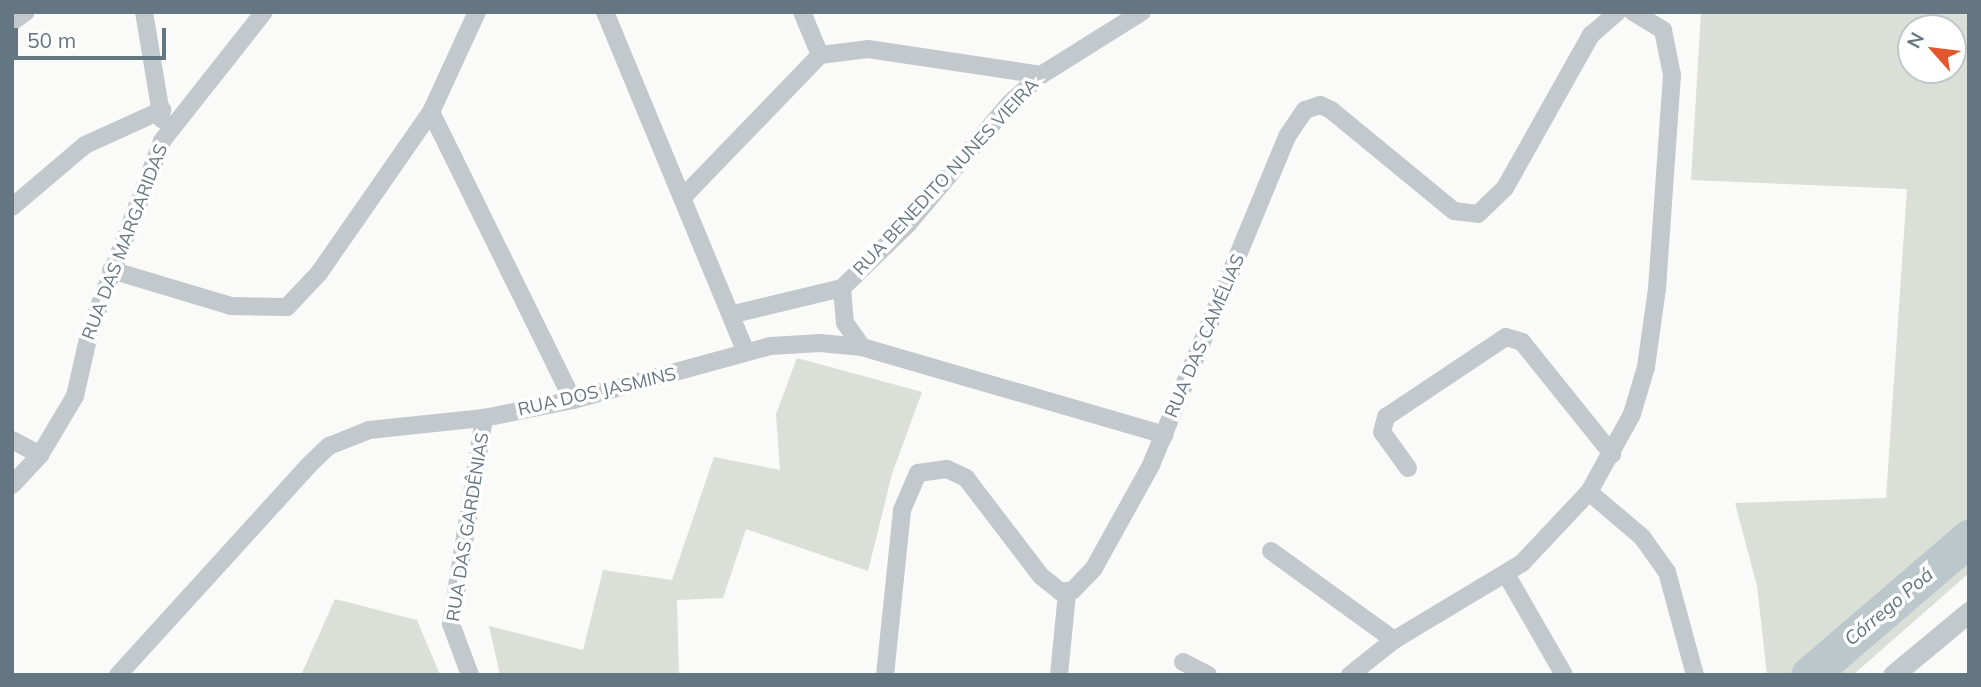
<!DOCTYPE html>
<meta charset="utf-8">
<style>
body{margin:0}
#map{position:relative;width:1981px;height:687px;overflow:hidden;background:#fafaf8;font-family:Mulish,sans-serif}
div>[style]{position:absolute}
.green>*{inset:0;background:#dadfd7}
.river>*{height:37px;margin:-18.5px;padding:0 18.5px;transform-origin:18.5px;border-radius:18.5px;background:#bbc7cb}
.minor>*{height:18px;margin:-9px;padding:0 9px;transform-origin:9px;border-radius:9px;background:#c3c8cc}
.tertiary>*{height:21px;margin:-10.5px;padding:0 10.5px;transform-origin:10.5px;border-radius:10.5px;background:#c3c8cc}
span{translate:-50% -50%;white-space:nowrap;text-align:center;line-height:1.15;-webkit-text-stroke:7px #fff;paint-order:stroke}
.street-label{font-size:18px;color:#657683}
.water-label{font-size:19px;color:#60757c;font-style:italic}
.frame{position:absolute;inset:0;border:14px solid #657683;pointer-events:none}
.north{position:absolute;left:1897px;top:14px;width:70px;height:70px;box-sizing:border-box;background:#fff;border:2px solid #c1c8cd;border-radius:50%;rotate:298deg;font-size:19px;font-weight:700;line-height:28px;text-align:center;color:#657683}
.north::after{content:'';display:block;margin:auto;width:24px;height:32px;background:#e4572e;clip-path:polygon(50% 0,100% 100%,50% 72%,0 100%)}
.scale{position:absolute;left:14px;top:28px;width:152px;height:32px;box-sizing:border-box;border:4px solid #657683;border-top:0;padding-left:9px;font-size:21px;line-height:24px;white-space:nowrap;color:#657683;-webkit-text-stroke:5px #fff;paint-order:stroke}
</style>
<div id="map">
<div class="green">
<i style="clip-path:polygon(evenodd,1701px 12px,1969px 12px,1969px 573px,1853px 675px,1767px 675px,1757px 586px,1735px 503px,1886px 498px,1907px 189px,1691px 180px,1701px 12px,1911px 28px,1953px 28px,1953px 70px,1911px 70px,1911px 28px)"></i>
<i style="clip-path:polygon(797px 358px,922px 392px,892px 474px,868px 571px,746px 529px,723px 598px,677px 600px,679px 675px,500px 675px,489px 626px,583px 650px,603px 570px,672px 580px,714px 457px,780px 470px,776px 414px)"></i>
<i style="clip-path:polygon(335px 599px,417px 620px,440px 675px,301px 675px)"></i>
</div>
<div class="river">
<i style="left:1809px;top:675px;width:211px;rotate:-40.6deg"></i>
</div>
<div class="minor">
<i style="left:144px;top:12px;width:109px;rotate:80.5deg"></i>
<i style="left:605px;top:12px;width:368px;rotate:67.5deg"></i>
<i style="left:802px;top:12px;width:47px;rotate:67.3deg"></i>
<i style="left:12px;top:22px;width:17px;rotate:-36deg"></i>
<i style="left:431px;top:112px;width:321px;rotate:63.8deg"></i>
<i style="left:683px;top:197px;width:197px;rotate:-46deg"></i>
<i style="left:820px;top:55px;width:48px;rotate:-7.1deg"></i>
<i style="left:868px;top:49px;width:175px;rotate:8.5deg"></i>
<i style="left:12px;top:207px;width:96px;rotate:-40.3deg"></i>
<i style="left:85px;top:145px;width:85px;rotate:-24.4deg"></i>
<i style="left:111px;top:270px;width:125px;rotate:16.7deg"></i>
<i style="left:231px;top:306px;width:56px;rotate:1deg"></i>
<i style="left:287px;top:307px;width:47px;rotate:-46.7deg"></i>
<i style="left:319px;top:273px;width:196px;rotate:-55.2deg"></i>
<i style="left:431px;top:112px;width:110px;rotate:-65.3deg"></i>
<i style="left:734px;top:314px;width:111px;rotate:-13.5deg"></i>
<i style="left:862px;top:347px;width:29px;rotate:-125deg"></i>
<i style="left:845px;top:323px;width:35px;rotate:-95deg"></i>
<i style="left:842px;top:288px;width:92px;rotate:-44.1deg"></i>
<i style="left:908px;top:224px;width:158px;rotate:-49.9deg"></i>
<i style="left:1010px;top:103px;width:42px;rotate:-42.1deg"></i>
<i style="left:1041px;top:75px;width:119px;rotate:-32deg"></i>
<i style="left:12px;top:440px;width:32px;rotate:28deg"></i>
<i style="left:1408px;top:468px;width:44px;rotate:-125.8deg"></i>
<i style="left:1382px;top:432px;width:16px;rotate:-75deg"></i>
<i style="left:1386px;top:417px;width:144px;rotate:-33.7deg"></i>
<i style="left:1506px;top:337px;width:17px;rotate:17deg"></i>
<i style="left:1522px;top:342px;width:144px;rotate:51.2deg"></i>
<i style="left:12px;top:485px;width:41px;rotate:-47deg"></i>
<i style="left:40px;top:455px;width:69px;rotate:-59.3deg"></i>
<i style="left:75px;top:396px;width:68px;rotate:-77.2deg"></i>
<i style="left:90px;top:330px;width:202px;rotate:-69.1deg"></i>
<i style="left:162px;top:141px;width:164px;rotate:-51.7deg"></i>
<i style="left:1589px;top:492px;width:70px;rotate:40.3deg"></i>
<i style="left:1642px;top:537px;width:43px;rotate:54.5deg"></i>
<i style="left:1667px;top:572px;width:107px;rotate:74.8deg"></i>
<i style="left:1271px;top:551px;width:152px;rotate:35.9deg"></i>
<i style="left:1506px;top:574px;width:116px;rotate:60.1deg"></i>
<i style="left:1183px;top:662px;width:28px;rotate:27deg"></i>
<i style="left:118px;top:675px;width:282px;rotate:-47.7deg"></i>
<i style="left:308px;top:466px;width:29px;rotate:-44deg"></i>
<i style="left:329px;top:446px;width:43px;rotate:-21.8deg"></i>
<i style="left:369px;top:430px;width:116px;rotate:-6deg"></i>
<i style="left:484px;top:418px;width:91px;rotate:-11.4deg"></i>
<i style="left:573px;top:400px;width:205px;rotate:-15.3deg"></i>
<i style="left:771px;top:346px;width:49px;rotate:-3.5deg"></i>
<i style="left:820px;top:343px;width:42px;rotate:5.4deg"></i>
<i style="left:862px;top:347px;width:315px;rotate:16.2deg"></i>
<i style="left:470px;top:675px;width:54px;rotate:-110.4deg"></i>
<i style="left:451px;top:624px;width:209px;rotate:-80.9deg"></i>
<i style="left:885px;top:675px;width:166px;rotate:-84.1deg"></i>
<i style="left:902px;top:510px;width:40px;rotate:-66.6deg"></i>
<i style="left:918px;top:473px;width:29px;rotate:-8deg"></i>
<i style="left:947px;top:469px;width:21px;rotate:25deg"></i>
<i style="left:966px;top:478px;width:123px;rotate:52.6deg"></i>
<i style="left:1041px;top:576px;width:26px;rotate:39deg"></i>
<i style="left:1061px;top:592px;width:12px;rotate:-9deg"></i>
<i style="left:1073px;top:590px;width:30px;rotate:-46deg"></i>
<i style="left:1094px;top:568px;width:118px;rotate:-61deg"></i>
<i style="left:1151px;top:465px;width:357px;rotate:-67.5deg"></i>
<i style="left:1288px;top:135px;width:30px;rotate:-56deg"></i>
<i style="left:1305px;top:110px;width:16px;rotate:-18deg"></i>
<i style="left:1320px;top:105px;width:12px;rotate:24deg"></i>
<i style="left:1331px;top:110px;width:159px;rotate:39.4deg"></i>
<i style="left:1454px;top:211px;width:24px;rotate:7deg"></i>
<i style="left:1478px;top:214px;width:37px;rotate:-44deg"></i>
<i style="left:1505px;top:188px;width:176px;rotate:-60.7deg"></i>
<i style="left:1591px;top:35px;width:35px;rotate:-41deg"></i>
<i style="left:1059px;top:675px;width:82px;rotate:-84.4deg"></i>
<i style="left:1350px;top:675px;width:56px;rotate:-38.5deg"></i>
<i style="left:1394px;top:640px;width:149px;rotate:-31deg"></i>
<i style="left:1522px;top:563px;width:98px;rotate:-46.7deg"></i>
<i style="left:1589px;top:492px;width:89px;rotate:-61.1deg"></i>
<i style="left:1632px;top:414px;width:49px;rotate:-73.4deg"></i>
<i style="left:1646px;top:367px;width:79px;rotate:-82deg"></i>
<i style="left:1657px;top:289px;width:215px;rotate:-86deg"></i>
<i style="left:1672px;top:75px;width:46px;rotate:-101.3deg"></i>
<i style="left:1663px;top:30px;width:35px;rotate:-149deg"></i>
</div>
<div class="tertiary">
<i style="left:1893px;top:675px;width:99px;rotate:-39.7deg"></i>
</div>
<div class="street-label">
<span style="left:946px;top:177px;rotate:-47deg">RUA BENEDITO NUNES VIEIRA</span>
<span style="left:125px;top:242px;rotate:-69deg">RUA DAS MARGARIDAS</span>
<span style="left:1205px;top:336px;rotate:-67deg">RUA DAS CAMÉLIAS</span>
<span style="left:597px;top:392px;rotate:-13deg">RUA DOS JASMINS</span>
<span style="left:468px;top:527px;rotate:-81deg">RUA DAS GARDÊNIAS</span>
</div>
<div class="water-label">
<span style="left:1889px;top:607px;rotate:-40deg">Córrego Poá</span>
</div>
<div class="frame"></div>
<div class="north">N</div>
<div class="scale">50 m</div>
</div>
